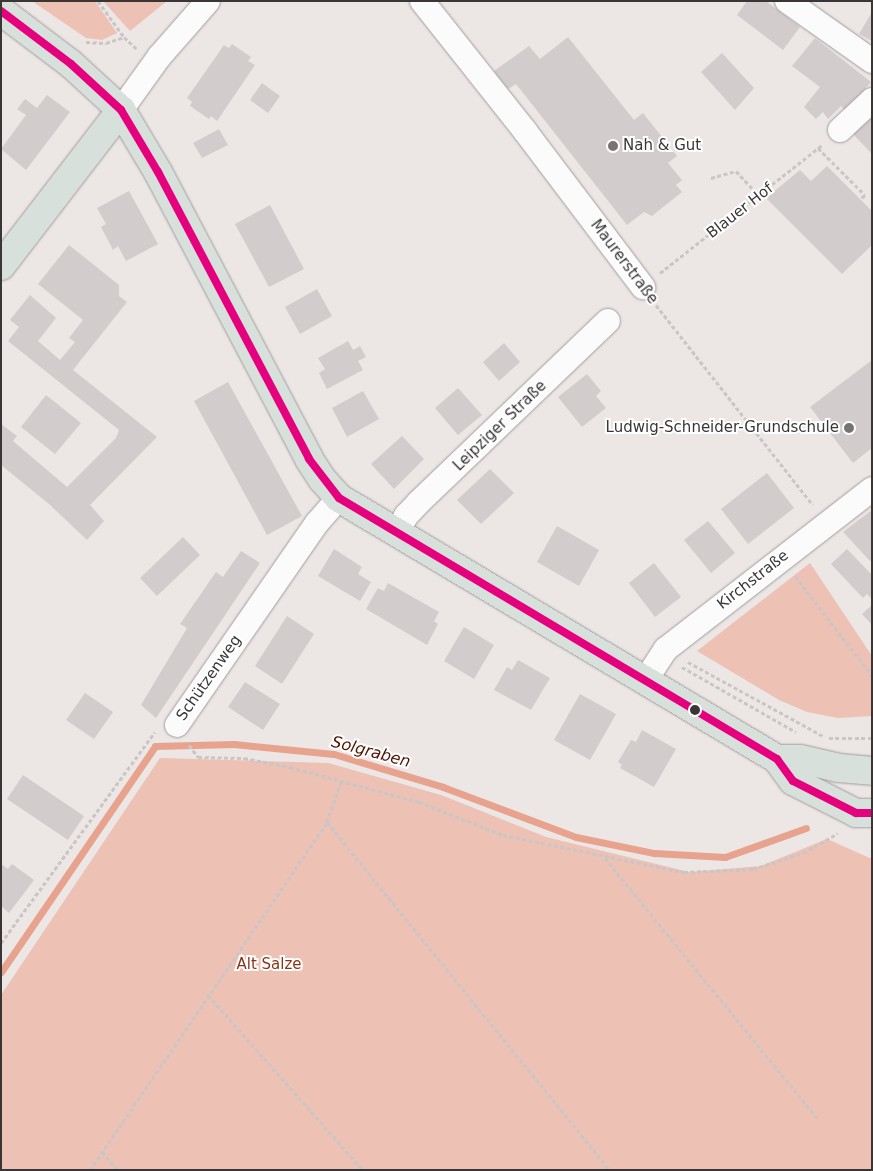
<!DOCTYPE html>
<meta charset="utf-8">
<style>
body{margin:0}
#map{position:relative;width:873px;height:1171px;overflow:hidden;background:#ece6e5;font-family:"DejaVu Sans",sans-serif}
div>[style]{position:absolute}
.green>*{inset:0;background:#edc1b3}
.stream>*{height:7px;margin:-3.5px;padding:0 3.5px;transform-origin:3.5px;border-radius:3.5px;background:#e8a38e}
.building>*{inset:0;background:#d2cdcc}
.path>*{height:3px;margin-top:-1.5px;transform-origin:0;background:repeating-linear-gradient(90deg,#c9c6c5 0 4px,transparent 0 6.5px)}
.roads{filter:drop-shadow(0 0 1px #a29d9d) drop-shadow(0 0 1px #a29d9d)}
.minor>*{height:24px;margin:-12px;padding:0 12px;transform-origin:12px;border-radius:12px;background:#fcfbfb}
.major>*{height:28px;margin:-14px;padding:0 14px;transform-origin:14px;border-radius:14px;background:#d8e0dc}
.bus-1>*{height:8px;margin:-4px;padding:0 4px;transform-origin:4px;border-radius:4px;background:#e5007d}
.dots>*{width:14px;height:14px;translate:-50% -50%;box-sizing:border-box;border:2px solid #fff;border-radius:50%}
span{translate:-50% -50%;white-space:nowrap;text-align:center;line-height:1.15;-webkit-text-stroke:4px #fff;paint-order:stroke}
.poi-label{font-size:15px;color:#3a3635}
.left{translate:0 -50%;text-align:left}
.right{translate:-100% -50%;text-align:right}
.street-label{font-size:15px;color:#3a3635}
.park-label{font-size:15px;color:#8b3417}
.water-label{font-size:16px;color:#501400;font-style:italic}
.frame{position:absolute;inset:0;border:2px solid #3a3635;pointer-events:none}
</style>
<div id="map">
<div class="green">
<i style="clip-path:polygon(32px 1px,95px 1px,117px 33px,102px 40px,86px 38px)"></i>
<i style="clip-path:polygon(103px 1px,167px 1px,130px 31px)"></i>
<i style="clip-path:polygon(810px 563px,872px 656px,872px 716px,838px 718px,807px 712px,779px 700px,697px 651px)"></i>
<i style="clip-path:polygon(160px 758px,328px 763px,441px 795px,546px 837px,689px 872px,761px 866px,827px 839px,872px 859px,872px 1170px,1px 1170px,1px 995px)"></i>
</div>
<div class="stream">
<i style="left:1px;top:972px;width:273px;rotate:-55.7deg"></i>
<i style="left:155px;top:746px;width:79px;rotate:-1.5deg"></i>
<i style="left:234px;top:744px;width:100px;rotate:5.7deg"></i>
<i style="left:334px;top:754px;width:114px;rotate:16.8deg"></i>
<i style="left:443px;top:787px;width:142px;rotate:20.6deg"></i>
<i style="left:576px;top:837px;width:80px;rotate:11.6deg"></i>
<i style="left:654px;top:853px;width:71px;rotate:3.2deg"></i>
<i style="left:725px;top:857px;width:86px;rotate:-19.7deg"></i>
</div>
<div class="building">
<i style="clip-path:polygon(747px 1px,766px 1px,800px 27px,783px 50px,737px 15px)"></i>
<i style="clip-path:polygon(872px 12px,872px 41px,859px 34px)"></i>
<i style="clip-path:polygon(568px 37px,634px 120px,643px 113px,677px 156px,668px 163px,682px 180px,676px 185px,682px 192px,652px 216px,644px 212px,627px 225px,516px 84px,508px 89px,494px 71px,529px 46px,540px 59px)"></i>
<i style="clip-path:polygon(815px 38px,871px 82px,846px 111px,841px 106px,828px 119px,823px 112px,816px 119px,804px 107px,820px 87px,792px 66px)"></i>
<i style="clip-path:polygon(232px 44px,251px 57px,248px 61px,255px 65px,217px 121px,211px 116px,209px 119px,190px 106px,192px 102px,187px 98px,224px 45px,229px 48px)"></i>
<i style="clip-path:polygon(722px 53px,754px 88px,735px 110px,701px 72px)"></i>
<i style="clip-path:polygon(262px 83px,280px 96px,268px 113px,250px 100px)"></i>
<i style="clip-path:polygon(47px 95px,70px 112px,26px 170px,1px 149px,26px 115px,17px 109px,25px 99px,37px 108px)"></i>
<i style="clip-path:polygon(872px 115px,872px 154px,852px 133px)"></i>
<i style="clip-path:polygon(219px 129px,228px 145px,202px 158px,193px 143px)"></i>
<i style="clip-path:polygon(827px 166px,872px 211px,872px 245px,842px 274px,766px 198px,800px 170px,811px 181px)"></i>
<i style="clip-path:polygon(129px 191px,158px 244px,126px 261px,118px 246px,113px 250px,101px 227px,106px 224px,97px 208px)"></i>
<i style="clip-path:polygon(270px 205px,304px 269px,269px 287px,235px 224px)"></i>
<i style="clip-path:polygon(69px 245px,119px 285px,119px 296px,127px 302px,73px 370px,157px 437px,90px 505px,104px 521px,87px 540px,49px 504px,1px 465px,1px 424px,17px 436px,13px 441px,67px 487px,116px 438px,119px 430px,8px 341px,19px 327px,10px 320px,30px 295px,56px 318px,38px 341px,60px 360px,75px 342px,69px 338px,83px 320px,38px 284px)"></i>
<i style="clip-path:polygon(317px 289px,332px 316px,300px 334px,285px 307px)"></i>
<i style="clip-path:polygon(348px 341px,353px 350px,360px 346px,366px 357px,358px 361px,363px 370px,327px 389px,319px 373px,325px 369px,318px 358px)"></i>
<i style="clip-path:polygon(504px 343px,520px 362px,499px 381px,483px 362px)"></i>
<i style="clip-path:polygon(872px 360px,872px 448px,853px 463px,810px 407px)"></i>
<i style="clip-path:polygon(587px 374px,601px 391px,596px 396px,606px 408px,582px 427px,558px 397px)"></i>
<i style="clip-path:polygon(228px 382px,302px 516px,267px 535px,194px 401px)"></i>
<i style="clip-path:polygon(458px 388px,482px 415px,458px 435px,435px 408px)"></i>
<i style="clip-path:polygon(363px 391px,379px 419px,347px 437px,332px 408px)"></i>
<i style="clip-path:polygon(46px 395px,81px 423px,55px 454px,21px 427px)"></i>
<i style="clip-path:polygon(402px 436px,424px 459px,394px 489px,371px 464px)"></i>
<i style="clip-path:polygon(490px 469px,514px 493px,481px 524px,457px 500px)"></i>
<i style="clip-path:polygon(767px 473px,794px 508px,748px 544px,721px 509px)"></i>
<i style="clip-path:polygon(872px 510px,872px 560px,870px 561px,843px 532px)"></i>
<i style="clip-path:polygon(708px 521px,735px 553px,711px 573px,684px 540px)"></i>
<i style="clip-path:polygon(557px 526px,599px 550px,579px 586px,537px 562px)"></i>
<i style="clip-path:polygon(183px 537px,200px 555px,157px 596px,140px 578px)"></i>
<i style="clip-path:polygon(334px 549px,362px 567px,358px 574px,371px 582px,360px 601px,318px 576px)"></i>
<i style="clip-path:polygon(847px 549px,872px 575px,872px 599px,867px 594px,863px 598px,831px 564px)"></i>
<i style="clip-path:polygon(241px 551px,260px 563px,156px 718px,141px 705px,187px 628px,180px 624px,216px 572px,223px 577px)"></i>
<i style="clip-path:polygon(654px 563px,681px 597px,655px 617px,629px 583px)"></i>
<i style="clip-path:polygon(388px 583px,439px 612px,434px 621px,438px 624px,427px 645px,366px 609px,378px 588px,384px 591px)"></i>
<i style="clip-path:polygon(872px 605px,872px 625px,862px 614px)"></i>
<i style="clip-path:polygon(287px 616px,314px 634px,282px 684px,255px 666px)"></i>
<i style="clip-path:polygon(464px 627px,494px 645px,474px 679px,444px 661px)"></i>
<i style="clip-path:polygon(518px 660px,550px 678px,531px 710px,494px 690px,507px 667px,512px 670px)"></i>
<i style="clip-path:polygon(245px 682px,280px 704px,263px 730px,228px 707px)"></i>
<i style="clip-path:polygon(85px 693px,113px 712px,94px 739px,66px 720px)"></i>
<i style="clip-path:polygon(580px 694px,616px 714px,590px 760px,554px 740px)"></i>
<i style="clip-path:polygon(642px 730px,676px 749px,654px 787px,620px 768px,622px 765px,618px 762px,631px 740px,636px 742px)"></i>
<i style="clip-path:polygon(23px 775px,84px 816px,68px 840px,7px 799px)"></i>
<i style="clip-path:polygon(1px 864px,8px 869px,12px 864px,34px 880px,9px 913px,1px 906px)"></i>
</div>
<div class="path">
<i style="left:98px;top:1px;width:44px;rotate:54.2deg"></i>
<i style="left:124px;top:37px;width:18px;rotate:43deg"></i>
<i style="left:86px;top:42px;width:20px;rotate:3deg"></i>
<i style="left:106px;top:43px;width:19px;rotate:-18deg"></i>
<i style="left:818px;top:148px;width:66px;rotate:45deg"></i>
<i style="left:865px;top:195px;width:6px;rotate:141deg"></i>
<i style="left:711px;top:178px;width:26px;rotate:-16deg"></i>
<i style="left:736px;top:171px;width:34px;rotate:47deg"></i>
<i style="left:660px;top:273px;width:206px;rotate:-38.3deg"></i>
<i style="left:656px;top:305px;width:254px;rotate:51.9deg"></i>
<i style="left:795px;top:576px;width:126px;rotate:52.4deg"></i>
<i style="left:688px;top:662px;width:154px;rotate:28.7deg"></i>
<i style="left:682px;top:667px;width:131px;rotate:29.7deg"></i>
<i style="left:829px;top:738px;width:43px"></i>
<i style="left:189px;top:745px;width:15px;rotate:53deg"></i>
<i style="left:198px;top:757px;width:46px;rotate:1.2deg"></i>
<i style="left:244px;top:758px;width:47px;rotate:11.1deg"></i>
<i style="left:290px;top:767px;width:134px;rotate:15.2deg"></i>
<i style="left:419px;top:802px;width:90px;rotate:21.4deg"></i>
<i style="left:503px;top:835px;width:185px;rotate:11.6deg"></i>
<i style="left:684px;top:872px;width:69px;rotate:-2.5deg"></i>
<i style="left:753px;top:869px;width:52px;rotate:-17.7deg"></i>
<i style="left:803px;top:853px;width:40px;rotate:-29.7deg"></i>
<i style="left:327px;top:822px;width:449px;rotate:50.9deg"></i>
<i style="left:605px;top:858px;width:337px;rotate:50.8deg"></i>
<i style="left:1px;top:943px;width:261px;rotate:-53.9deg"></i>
<i style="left:208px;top:995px;width:234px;rotate:48.5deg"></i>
<i style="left:102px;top:1152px;width:24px;rotate:48deg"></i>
<i style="left:90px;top:1170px;width:421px;rotate:-55.7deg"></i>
<i style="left:327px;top:822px;width:42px;rotate:-70.7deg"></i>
</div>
<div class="roads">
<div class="minor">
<i style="left:422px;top:1px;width:166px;rotate:51.6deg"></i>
<i style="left:525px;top:131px;width:196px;rotate:52.9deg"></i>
<i style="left:787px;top:1px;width:104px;rotate:35.2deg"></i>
<i style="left:121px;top:110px;width:65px;rotate:-54.4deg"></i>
<i style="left:159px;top:57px;width:74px;rotate:-48.8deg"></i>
<i style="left:840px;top:130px;width:44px;rotate:-43.2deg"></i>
<i style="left:396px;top:534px;width:21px;rotate:-61deg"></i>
<i style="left:406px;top:516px;width:18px;rotate:-47deg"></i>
<i style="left:418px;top:503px;width:263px;rotate:-43.8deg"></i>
<i style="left:645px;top:681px;width:38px;rotate:-57deg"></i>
<i style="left:666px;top:649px;width:261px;rotate:-37.8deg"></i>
<i style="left:177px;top:725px;width:246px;rotate:-55.3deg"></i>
<i style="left:317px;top:523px;width:33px;rotate:-49deg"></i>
</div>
<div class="major">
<i style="left:1px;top:11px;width:88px;rotate:37.1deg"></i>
<i style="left:71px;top:64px;width:68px;rotate:42.6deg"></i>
<i style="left:121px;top:110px;width:72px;rotate:59.2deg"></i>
<i style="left:158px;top:172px;width:324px;rotate:62.2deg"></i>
<i style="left:309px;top:459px;width:24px;rotate:57deg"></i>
<i style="left:322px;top:479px;width:25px;rotate:48deg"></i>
<i style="left:339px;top:498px;width:510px;rotate:30.79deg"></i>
<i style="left:777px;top:759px;width:27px;rotate:54deg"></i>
<i style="left:793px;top:781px;width:71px;rotate:26.9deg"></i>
<i style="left:856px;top:813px;width:16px"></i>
<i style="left:1px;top:266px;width:197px;rotate:-52.4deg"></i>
<i style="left:777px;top:759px;width:23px"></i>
<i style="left:800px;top:759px;width:40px;rotate:13deg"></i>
<i style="left:839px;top:768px;width:33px;rotate:5deg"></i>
</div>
</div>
<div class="bus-1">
<i style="left:1px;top:11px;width:88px;rotate:37.1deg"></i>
<i style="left:71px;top:64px;width:68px;rotate:42.6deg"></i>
<i style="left:121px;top:110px;width:72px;rotate:59.2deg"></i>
<i style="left:158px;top:172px;width:324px;rotate:62.2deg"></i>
<i style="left:309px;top:459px;width:49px;rotate:52.4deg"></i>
<i style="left:339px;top:498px;width:510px;rotate:30.79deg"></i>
<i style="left:777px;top:759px;width:27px;rotate:54deg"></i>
<i style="left:793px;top:781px;width:71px;rotate:26.9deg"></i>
<i style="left:856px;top:813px;width:16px"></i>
</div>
<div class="dots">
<i style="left:613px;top:146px;background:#787473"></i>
<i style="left:849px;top:428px;background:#787473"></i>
<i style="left:695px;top:710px;background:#3a3635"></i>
</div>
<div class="poi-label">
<span class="left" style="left:623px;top:146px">Nah &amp; Gut</span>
<span class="right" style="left:839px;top:428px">Ludwig-Schneider-Grundschule</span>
</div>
<div class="street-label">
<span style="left:740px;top:211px;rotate:-38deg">Blauer Hof</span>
<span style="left:624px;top:262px;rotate:53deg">Maurerstraße</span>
<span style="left:500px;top:426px;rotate:-44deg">Leipziger Straße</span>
<span style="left:753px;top:580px;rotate:-38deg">Kirchstraße</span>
<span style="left:209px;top:678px;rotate:-55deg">Schützenweg</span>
</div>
<div class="park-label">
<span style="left:269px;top:965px">Alt Salze</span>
</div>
<div class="water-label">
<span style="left:371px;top:752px;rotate:15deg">Solgraben</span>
</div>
<div class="frame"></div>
</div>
